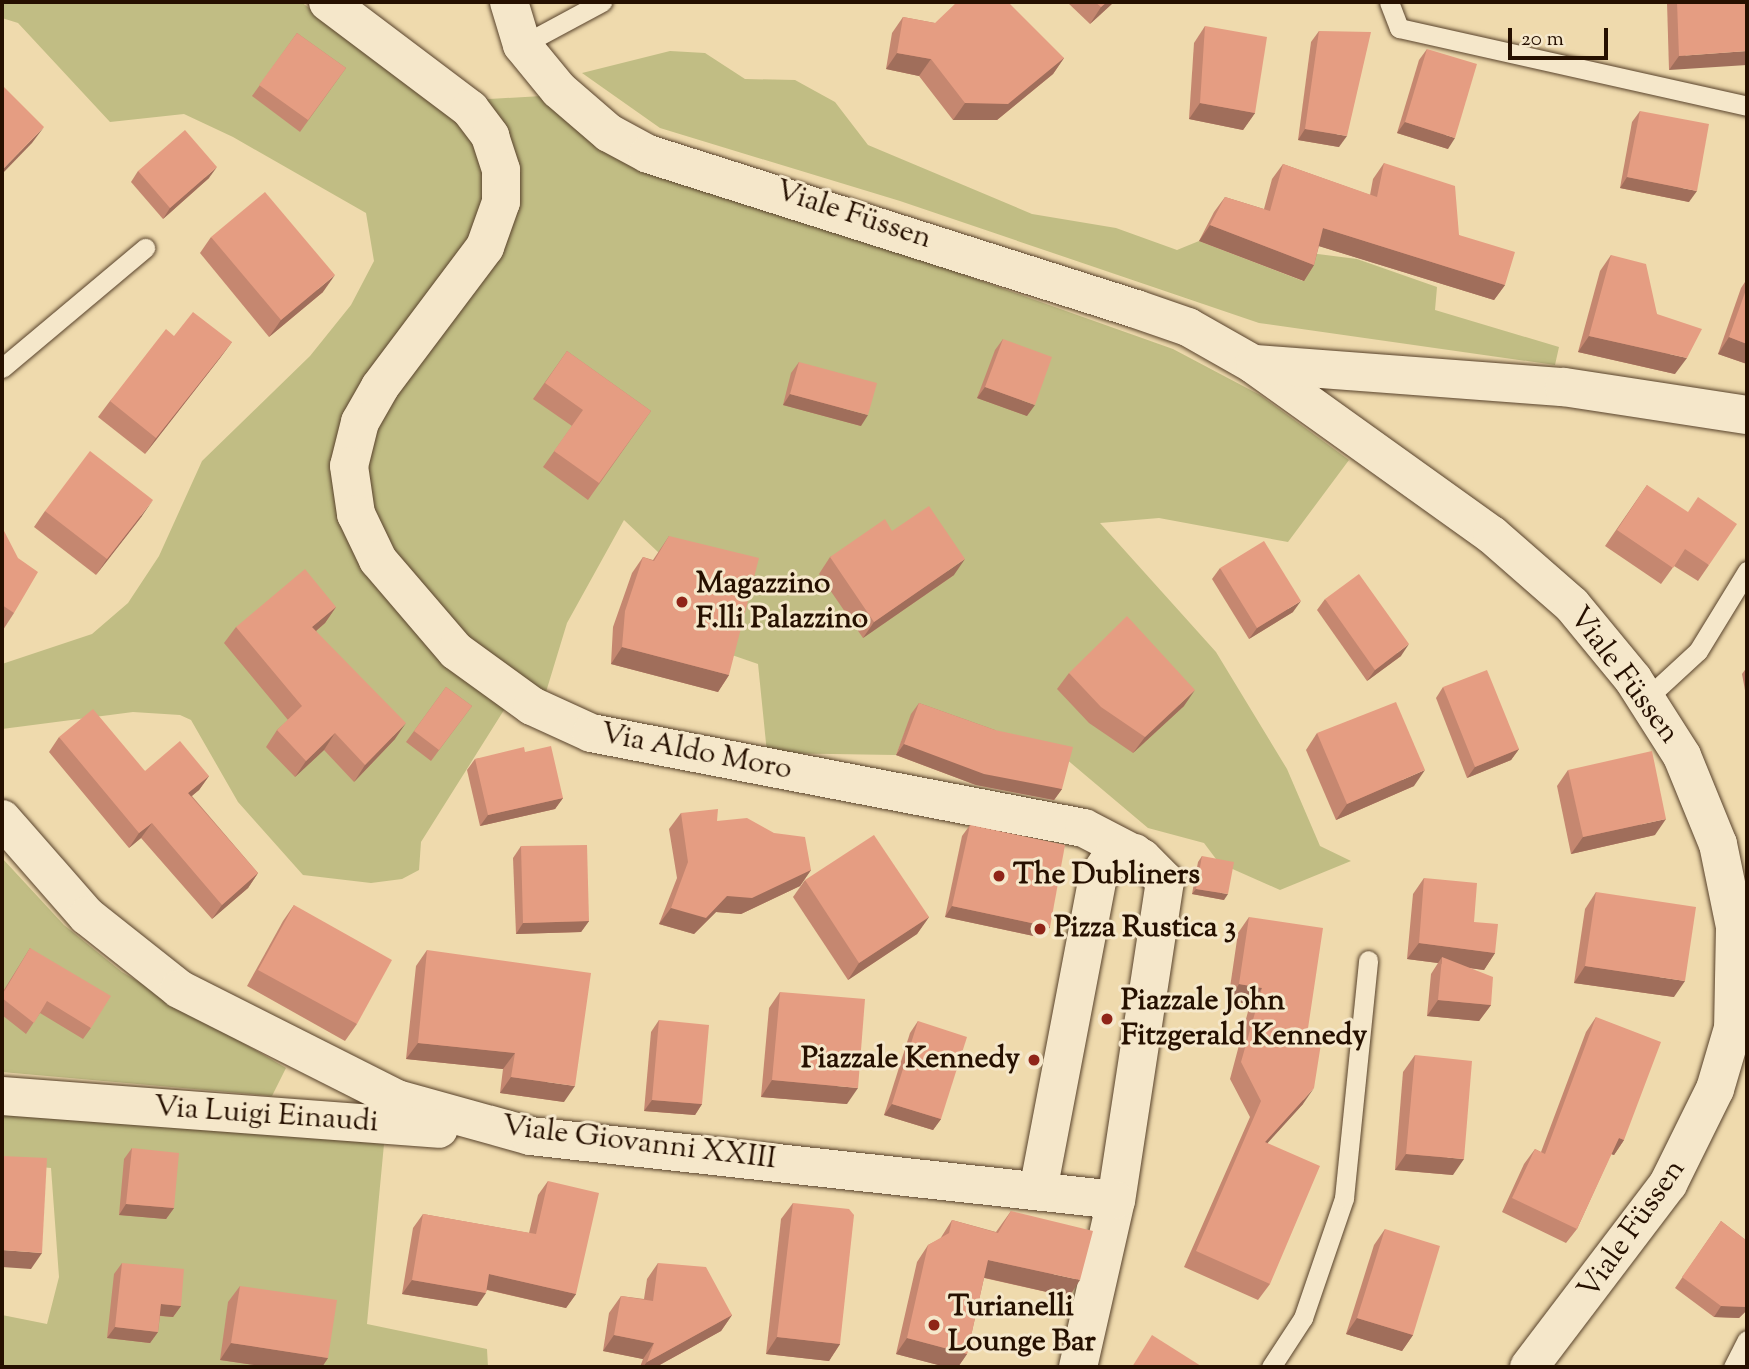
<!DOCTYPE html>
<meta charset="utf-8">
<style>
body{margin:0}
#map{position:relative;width:1749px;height:1369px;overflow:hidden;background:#efdaad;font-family:"Sorts Mill Goudy",serif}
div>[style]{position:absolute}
.green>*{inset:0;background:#c1bd84}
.roads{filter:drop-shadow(0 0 2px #58422b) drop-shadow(0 0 2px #58422b)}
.service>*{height:19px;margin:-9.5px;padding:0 9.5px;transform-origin:9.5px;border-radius:9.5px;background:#f5e7ca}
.minor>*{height:38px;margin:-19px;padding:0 19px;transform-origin:19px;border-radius:19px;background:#f5e7ca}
.wall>*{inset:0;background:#c58770}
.shaded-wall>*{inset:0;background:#a06e5b}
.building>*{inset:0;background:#e59d82}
.dots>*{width:19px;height:19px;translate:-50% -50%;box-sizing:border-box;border:4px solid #f5e7ca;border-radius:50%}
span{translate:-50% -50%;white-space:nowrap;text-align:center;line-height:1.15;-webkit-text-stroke:6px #f5e7ca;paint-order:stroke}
.street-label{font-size:30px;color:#261000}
.poi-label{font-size:30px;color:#261000;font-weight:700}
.left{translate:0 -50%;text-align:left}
.right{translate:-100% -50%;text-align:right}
.frame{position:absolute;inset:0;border:4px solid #261000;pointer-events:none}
.scale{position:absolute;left:1508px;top:28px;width:100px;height:32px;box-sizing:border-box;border:4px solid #261000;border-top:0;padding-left:9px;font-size:21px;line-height:24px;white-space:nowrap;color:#261000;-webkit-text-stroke:5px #f5e7ca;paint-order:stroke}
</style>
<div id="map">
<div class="green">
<i style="clip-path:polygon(2px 2px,301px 2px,439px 102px,542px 96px,827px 226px,1173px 349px,1260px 395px,1349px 460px,1288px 542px,1159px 518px,1100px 523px,1216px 652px,1287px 769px,1320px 846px,1351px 861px,1280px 890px,1219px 863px,1204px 843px,1148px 828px,1065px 758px,912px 714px,896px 755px,767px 753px,758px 664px,729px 654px,748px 574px,658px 552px,624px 520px,567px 623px,546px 692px,504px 710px,421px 842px,419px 870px,402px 879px,371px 883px,303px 875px,238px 802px,191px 720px,180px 715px,133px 712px,2px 729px,2px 664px,92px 634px,128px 603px,159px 556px,202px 461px,310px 356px,351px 305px,374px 261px,366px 213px,233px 137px,184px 114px,110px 122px,18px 23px,2px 18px)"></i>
<i style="clip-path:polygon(670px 51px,705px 53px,745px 79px,795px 80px,835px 102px,868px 145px,1032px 214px,1116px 228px,1177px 250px,1199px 241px,1303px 281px,1310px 253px,1357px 259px,1437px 287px,1435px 310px,1559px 347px,1555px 365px,1259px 323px,900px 201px,660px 128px,582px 73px)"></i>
<i style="clip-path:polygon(2px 858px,64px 925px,122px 972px,286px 1068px,272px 1096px,2px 1072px)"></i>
<i style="clip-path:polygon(2px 1112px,384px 1144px,367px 1324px,487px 1349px,488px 1367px,2px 1367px,2px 1315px,47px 1324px,59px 1277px,51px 1168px,2px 1164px)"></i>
</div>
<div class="roads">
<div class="service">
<i style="left:1389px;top:2px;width:28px;rotate:69deg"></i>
<i style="left:1399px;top:28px;width:357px;rotate:12.6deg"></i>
<i style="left:522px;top:45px;width:91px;rotate:-28.3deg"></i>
<i style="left:2px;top:368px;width:187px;rotate:-40deg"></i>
<i style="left:1647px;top:698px;width:69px;rotate:-42.7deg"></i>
<i style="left:1698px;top:651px;width:94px;rotate:-58.5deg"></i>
<i style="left:1271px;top:1367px;width:59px;rotate:-56.9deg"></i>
<i style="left:1303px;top:1318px;width:127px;rotate:-71.1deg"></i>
<i style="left:1344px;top:1198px;width:239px;rotate:-84.2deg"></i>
<i style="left:1733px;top:1367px;width:30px;rotate:-63deg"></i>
</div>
<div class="minor">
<i style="left:328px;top:2px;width:178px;rotate:37deg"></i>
<i style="left:470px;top:109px;width:34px;rotate:53deg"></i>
<i style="left:490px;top:136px;width:36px;rotate:72deg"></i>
<i style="left:501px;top:170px;width:32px;rotate:90deg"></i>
<i style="left:501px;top:202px;width:48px;rotate:109.6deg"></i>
<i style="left:485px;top:247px;width:175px;rotate:126.9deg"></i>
<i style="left:380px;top:387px;width:40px;rotate:119.7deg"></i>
<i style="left:360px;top:422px;width:45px;rotate:104deg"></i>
<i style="left:349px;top:466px;width:49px;rotate:81.7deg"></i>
<i style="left:356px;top:514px;width:51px;rotate:64.4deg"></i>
<i style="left:378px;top:560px;width:120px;rotate:49.4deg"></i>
<i style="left:456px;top:651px;width:94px;rotate:35.9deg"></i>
<i style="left:532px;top:706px;width:65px;rotate:24.6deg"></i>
<i style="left:591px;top:733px;width:502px;rotate:10.91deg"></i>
<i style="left:1084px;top:828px;width:65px;rotate:27.3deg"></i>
<i style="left:1142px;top:858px;width:33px;rotate:45deg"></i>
<i style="left:1165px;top:881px;width:323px;rotate:98.7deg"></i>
<i style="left:1116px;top:1200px;width:171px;rotate:102.8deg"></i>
<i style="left:509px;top:2px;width:45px;rotate:73.2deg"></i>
<i style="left:522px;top:45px;width:58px;rotate:50.6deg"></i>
<i style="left:559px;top:90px;width:66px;rotate:40.7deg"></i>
<i style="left:609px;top:133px;width:44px;rotate:28.3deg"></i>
<i style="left:648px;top:154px;width:512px;rotate:17.62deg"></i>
<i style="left:1136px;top:309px;width:55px;rotate:19.1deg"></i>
<i style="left:1188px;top:327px;width:75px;rotate:29.6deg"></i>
<i style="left:1253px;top:364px;width:294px;rotate:35.6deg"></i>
<i style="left:1492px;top:535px;width:106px;rotate:41.2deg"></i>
<i style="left:1572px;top:605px;width:96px;rotate:50.5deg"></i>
<i style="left:1633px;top:679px;width:91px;rotate:57.5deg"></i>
<i style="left:1682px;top:756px;width:95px;rotate:67.8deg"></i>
<i style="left:1718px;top:844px;width:85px;rotate:78.4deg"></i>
<i style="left:1735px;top:927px;width:101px;rotate:91.1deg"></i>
<i style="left:1733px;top:1028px;width:64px;rotate:106.4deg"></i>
<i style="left:1715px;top:1089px;width:106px;rotate:116.3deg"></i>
<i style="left:1668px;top:1184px;width:230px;rotate:127.2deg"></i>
<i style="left:1255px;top:364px;width:310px;rotate:4.3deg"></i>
<i style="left:1564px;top:387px;width:185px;rotate:8.7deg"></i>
<i style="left:2px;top:819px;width:129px;rotate:48.8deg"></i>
<i style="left:87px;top:916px;width:117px;rotate:38.4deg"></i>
<i style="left:179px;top:989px;width:244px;rotate:26.8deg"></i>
<i style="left:397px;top:1099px;width:138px;rotate:15.5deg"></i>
<i style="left:530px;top:1136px;width:589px;rotate:6.23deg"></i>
<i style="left:2px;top:1096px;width:438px;rotate:4.3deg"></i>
<i style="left:1038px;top:1191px;width:320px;rotate:-79.2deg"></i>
<i style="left:1098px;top:877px;width:18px;rotate:-56deg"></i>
<i style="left:1108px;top:862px;width:28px;rotate:-19deg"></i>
</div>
</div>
<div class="wall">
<i style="clip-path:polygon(1067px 2px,1114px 2px,1090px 24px)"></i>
<i style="clip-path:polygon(1667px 2px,1747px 2px,1669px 70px)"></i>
<i style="clip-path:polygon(903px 17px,935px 23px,1064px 58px,1053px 74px,997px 120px,953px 120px,919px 76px,886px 69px,892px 33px)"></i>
<i style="clip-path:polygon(1205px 26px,1255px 113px,1243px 130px,1189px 119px,1194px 43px)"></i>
<i style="clip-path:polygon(1319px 31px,1339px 147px,1298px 140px,1311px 42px)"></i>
<i style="clip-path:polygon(297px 33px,346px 68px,300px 132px,252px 96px)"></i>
<i style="clip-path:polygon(1427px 49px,1448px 149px,1397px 133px,1419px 60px)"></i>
<i style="clip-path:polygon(1640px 111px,1689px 202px,1620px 188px,1632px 122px)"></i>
<i style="clip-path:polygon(1384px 163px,1459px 235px,1505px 285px,1494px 300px,1319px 246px,1314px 265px,1304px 281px,1199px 241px,1214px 212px,1225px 197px,1264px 209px,1272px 179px,1283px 164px,1370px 195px,1373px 179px)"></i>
<i style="clip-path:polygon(138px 171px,209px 178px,163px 219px,131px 182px)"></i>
<i style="clip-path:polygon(211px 237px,323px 292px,269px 337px,200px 253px)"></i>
<i style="clip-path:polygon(1611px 255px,1657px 314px,1675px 374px,1578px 352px,1600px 271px)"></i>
<i style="clip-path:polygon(1747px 279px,1747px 364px,1718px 354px,1741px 288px)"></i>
<i style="clip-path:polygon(174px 336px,232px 342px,220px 358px,145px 454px,98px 417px,110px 401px)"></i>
<i style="clip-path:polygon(1003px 339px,1027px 416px,977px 398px,995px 350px)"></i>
<i style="clip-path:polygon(567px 351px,651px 411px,588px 500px,543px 467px,572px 426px,533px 399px)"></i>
<i style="clip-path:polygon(799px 362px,861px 426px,783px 405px,791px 373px)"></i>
<i style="clip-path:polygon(1647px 485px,1709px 565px,1698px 581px,1674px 566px,1661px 584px,1605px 546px)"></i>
<i style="clip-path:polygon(45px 511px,142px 516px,96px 575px,34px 527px)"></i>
<i style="clip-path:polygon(2px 527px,14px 613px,3px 630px,2px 629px)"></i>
<i style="clip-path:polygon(892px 531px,954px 575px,863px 638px,819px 574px,830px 557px)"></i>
<i style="clip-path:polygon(669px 536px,729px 675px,718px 692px,611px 664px,613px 627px,632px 573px,643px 557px,653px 560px)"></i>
<i style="clip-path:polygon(1220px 568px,1293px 612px,1249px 639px,1212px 579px)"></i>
<i style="clip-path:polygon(1325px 599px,1401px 656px,1367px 681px,1317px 610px)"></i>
<i style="clip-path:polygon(336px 607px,325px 623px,316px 631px,395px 739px,354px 782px,324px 750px,295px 777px,266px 747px,277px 730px,288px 720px,224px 643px,236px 627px)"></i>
<i style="clip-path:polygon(1747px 667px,1747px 701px,1742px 674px)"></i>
<i style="clip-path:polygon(1069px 673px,1184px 706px,1133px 753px,1089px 723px,1057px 689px)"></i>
<i style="clip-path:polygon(446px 687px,472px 706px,431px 761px,406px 742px)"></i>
<i style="clip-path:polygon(1443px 687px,1519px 749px,1511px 760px,1467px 778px,1436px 698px)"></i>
<i style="clip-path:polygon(919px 703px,995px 730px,1062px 789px,1054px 800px,976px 785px,896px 755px,911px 714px)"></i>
<i style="clip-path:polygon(1317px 733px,1414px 786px,1336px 820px,1306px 750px)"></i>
<i style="clip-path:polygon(59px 737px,145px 771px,209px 776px,199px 790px,192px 796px,258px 873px,248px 888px,212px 919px,141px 838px,129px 848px,49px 752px)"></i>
<i style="clip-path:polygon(525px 752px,563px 798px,555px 809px,480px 826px,467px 770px,475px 759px)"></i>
<i style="clip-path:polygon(1568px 770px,1655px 835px,1571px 854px,1557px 786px)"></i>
<i style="clip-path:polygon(681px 813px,717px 821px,811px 870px,800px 886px,741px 914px,716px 912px,694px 934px,659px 924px,677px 878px,669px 829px)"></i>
<i style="clip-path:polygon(970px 825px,1050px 927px,1043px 938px,945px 917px,962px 836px)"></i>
<i style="clip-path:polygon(521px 846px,589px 921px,581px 932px,516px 934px,513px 858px)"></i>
<i style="clip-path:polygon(1202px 856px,1224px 900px,1192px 894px,1198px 862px)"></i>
<i style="clip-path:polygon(1424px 878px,1474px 922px,1495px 953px,1484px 970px,1469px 968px,1491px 1005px,1479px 1021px,1427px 1016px,1431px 974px,1438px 963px,1407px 959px,1413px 894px)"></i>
<i style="clip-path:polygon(805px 880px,929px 917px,917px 934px,848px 980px,793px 897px)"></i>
<i style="clip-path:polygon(1596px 892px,1674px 997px,1574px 983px,1585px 909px)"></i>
<i style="clip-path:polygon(294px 905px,357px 1024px,345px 1041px,247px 986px,283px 921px)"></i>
<i style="clip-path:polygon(1249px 917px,1307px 1035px,1303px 1104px,1267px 1143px,1270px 1284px,1258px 1300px,1184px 1267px,1250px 1117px,1230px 1079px,1250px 1004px,1228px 1001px,1238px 933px)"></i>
<i style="clip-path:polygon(30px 948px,91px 1028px,83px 1039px,40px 1013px,26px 1034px,2px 1015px,2px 993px)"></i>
<i style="clip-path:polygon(427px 950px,564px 1102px,500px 1093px,503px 1069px,406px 1059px,416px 966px)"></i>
<i style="clip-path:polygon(780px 992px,847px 1104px,761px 1097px,769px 1008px)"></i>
<i style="clip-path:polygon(1596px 1017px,1624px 1140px,1614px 1155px,1611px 1154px,1577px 1229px,1566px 1243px,1502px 1212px,1524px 1164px,1535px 1149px,1541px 1152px,1586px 1032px)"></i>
<i style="clip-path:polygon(659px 1020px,702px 1104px,695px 1115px,644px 1111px,651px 1032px)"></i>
<i style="clip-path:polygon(918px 1021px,941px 1119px,933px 1130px,884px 1115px,910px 1033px)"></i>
<i style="clip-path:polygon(1415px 1055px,1453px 1175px,1395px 1170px,1403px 1072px)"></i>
<i style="clip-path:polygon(132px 1148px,174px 1208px,166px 1219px,119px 1215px,124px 1159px)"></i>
<i style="clip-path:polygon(548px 1181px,576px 1294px,566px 1308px,487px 1290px,477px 1306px,402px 1294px,413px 1228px,423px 1214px,529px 1233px,538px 1195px)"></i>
<i style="clip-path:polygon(793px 1203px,840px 1344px,829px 1361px,766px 1354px,781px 1219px)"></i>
<i style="clip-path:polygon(1011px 1211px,1069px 1297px,984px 1278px,967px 1354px,958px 1367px,946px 1367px,896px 1354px,917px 1262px,928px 1245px,940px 1239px,952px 1220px,996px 1232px)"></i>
<i style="clip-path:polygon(1721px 1221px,1747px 1241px,1747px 1310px,1739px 1318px,1714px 1317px,1675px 1288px)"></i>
<i style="clip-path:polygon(1385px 1229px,1413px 1335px,1402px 1351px,1346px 1334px,1374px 1245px)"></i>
<i style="clip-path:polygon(122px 1263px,181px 1306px,173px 1317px,160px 1316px,158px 1332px,150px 1343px,107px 1338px,114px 1274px)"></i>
<i style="clip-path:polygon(658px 1263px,732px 1315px,721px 1331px,656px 1367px,640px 1367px,643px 1359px,603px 1351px,609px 1313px,621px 1296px,644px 1299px,647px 1279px)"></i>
<i style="clip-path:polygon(240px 1286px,328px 1358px,322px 1367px,269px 1367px,220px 1360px,228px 1302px)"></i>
</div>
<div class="shaded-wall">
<i style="clip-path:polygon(1107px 2px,1114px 2px,1090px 24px,1101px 7px)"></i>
<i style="clip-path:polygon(1747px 51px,1747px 65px,1669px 70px,1679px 56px)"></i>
<i style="clip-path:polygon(897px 53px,931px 59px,919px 76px,886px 69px)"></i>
<i style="clip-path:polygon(1064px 58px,1053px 74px,997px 120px,953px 120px,965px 103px)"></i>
<i style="clip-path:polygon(1200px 103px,1255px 113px,1243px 130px,1189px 119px)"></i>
<i style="clip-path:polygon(1405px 122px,1455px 138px,1448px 149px,1397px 133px)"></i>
<i style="clip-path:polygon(44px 127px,32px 143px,2px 174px,2px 170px)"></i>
<i style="clip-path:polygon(1305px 129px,1347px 136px,1339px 147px,1298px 140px)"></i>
<i style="clip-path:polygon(217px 167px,209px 178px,163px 219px,170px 208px)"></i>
<i style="clip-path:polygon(1627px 177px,1697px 191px,1689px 202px,1620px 188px)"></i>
<i style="clip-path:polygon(1210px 225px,1314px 265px,1304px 281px,1199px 241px)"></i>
<i style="clip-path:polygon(1323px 228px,1505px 285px,1494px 300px,1312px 244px)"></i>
<i style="clip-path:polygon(335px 275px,323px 292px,269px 337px,281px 320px)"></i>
<i style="clip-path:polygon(1589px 336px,1687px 358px,1675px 374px,1578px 352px)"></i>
<i style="clip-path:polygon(1729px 337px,1747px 344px,1747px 364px,1718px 354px)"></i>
<i style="clip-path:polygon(232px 342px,220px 358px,145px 454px,156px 438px)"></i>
<i style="clip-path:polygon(985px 387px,1035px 405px,1027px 416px,977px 398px)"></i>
<i style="clip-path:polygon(790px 394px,868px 415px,861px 426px,783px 405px)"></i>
<i style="clip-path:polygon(153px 500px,142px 516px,96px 575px,107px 559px)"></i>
<i style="clip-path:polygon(965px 559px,954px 575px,863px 638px,874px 622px)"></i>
<i style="clip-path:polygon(1301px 601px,1293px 612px,1249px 639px,1257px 628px)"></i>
<i style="clip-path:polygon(336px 607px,325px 623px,301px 644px,312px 627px)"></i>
<i style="clip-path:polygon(1409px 644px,1401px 656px,1367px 681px,1375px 670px)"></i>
<i style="clip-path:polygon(622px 647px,729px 675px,718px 692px,611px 664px)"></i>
<i style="clip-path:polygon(1195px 690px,1184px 706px,1133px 753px,1145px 737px)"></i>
<i style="clip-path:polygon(406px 723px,395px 739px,354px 782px,365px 765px)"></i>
<i style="clip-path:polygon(335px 733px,324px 750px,295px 777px,306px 761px)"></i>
<i style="clip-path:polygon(904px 744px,1062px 789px,1054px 800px,976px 785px,896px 755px)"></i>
<i style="clip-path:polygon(1519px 749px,1511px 760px,1467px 778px,1475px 767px)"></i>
<i style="clip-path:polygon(1425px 770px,1414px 786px,1336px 820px,1347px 804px)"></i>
<i style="clip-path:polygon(209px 776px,199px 790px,178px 807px,188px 793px)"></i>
<i style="clip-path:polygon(563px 798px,555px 809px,480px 826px,488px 815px)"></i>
<i style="clip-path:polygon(1666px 819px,1655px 835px,1571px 854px,1583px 837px)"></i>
<i style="clip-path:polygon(152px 823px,141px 838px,129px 848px,139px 833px)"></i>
<i style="clip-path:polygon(811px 870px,800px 886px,741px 914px,716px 912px,694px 934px,659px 924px,671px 908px,727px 896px)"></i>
<i style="clip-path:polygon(258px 873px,248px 888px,212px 919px,222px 905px)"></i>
<i style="clip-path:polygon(1196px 889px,1228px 894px,1224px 900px,1192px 894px)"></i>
<i style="clip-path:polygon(952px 906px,1050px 927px,1043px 938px,945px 917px)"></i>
<i style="clip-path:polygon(929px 917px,917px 934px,848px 980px,859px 963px)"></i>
<i style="clip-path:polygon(589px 921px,581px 932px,516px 934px,523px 923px)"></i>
<i style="clip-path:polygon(1419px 943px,1495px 953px,1484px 970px,1441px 964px,1442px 957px,1438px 963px,1407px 959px)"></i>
<i style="clip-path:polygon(1585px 966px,1685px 981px,1674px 997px,1574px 983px)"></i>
<i style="clip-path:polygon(1239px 984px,1262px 988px,1250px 1004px,1228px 1001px)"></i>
<i style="clip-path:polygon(1438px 1000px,1491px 1005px,1479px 1021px,1427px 1016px)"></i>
<i style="clip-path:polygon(418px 1043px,515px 1053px,503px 1069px,406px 1059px)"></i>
<i style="clip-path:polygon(511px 1077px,575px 1086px,564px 1102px,500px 1093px)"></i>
<i style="clip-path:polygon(772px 1080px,858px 1088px,847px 1104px,761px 1097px)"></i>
<i style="clip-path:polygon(1314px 1088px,1303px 1104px,1254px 1158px,1265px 1142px)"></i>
<i style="clip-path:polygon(652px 1100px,702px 1104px,695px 1115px,644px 1111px)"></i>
<i style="clip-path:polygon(892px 1104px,941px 1119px,933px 1130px,884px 1115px)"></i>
<i style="clip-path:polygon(1619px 1138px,1624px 1140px,1614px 1155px,1608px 1153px)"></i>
<i style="clip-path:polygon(1406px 1154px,1464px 1159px,1453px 1175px,1395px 1170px)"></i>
<i style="clip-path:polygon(126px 1204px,174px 1208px,166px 1219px,119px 1215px)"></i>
<i style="clip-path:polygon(2px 1250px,42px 1253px,31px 1269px,2px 1267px)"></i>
<i style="clip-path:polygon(988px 1260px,1080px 1280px,1069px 1297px,977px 1276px)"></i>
<i style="clip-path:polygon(489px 1274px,576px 1294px,566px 1308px,480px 1288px)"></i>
<i style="clip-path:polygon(412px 1280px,486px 1293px,477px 1306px,402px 1294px)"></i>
<i style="clip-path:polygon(161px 1304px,181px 1306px,173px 1317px,153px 1315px)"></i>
<i style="clip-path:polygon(1721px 1306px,1747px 1307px,1747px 1310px,1739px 1318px,1714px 1317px)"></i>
<i style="clip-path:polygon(732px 1315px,721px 1331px,656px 1367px,643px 1367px,647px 1362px)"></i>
<i style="clip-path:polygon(1357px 1318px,1413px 1335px,1402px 1351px,1346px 1334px)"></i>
<i style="clip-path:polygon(115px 1327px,158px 1332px,150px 1343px,107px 1338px)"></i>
<i style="clip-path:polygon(614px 1335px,654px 1343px,643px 1359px,603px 1351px)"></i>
<i style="clip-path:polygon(777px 1337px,840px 1344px,829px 1361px,766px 1354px)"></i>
<i style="clip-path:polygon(907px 1338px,967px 1354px,958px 1367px,946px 1367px,896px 1354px)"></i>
<i style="clip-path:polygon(231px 1343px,328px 1358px,322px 1367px,269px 1367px,220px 1360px)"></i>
</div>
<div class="building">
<i style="clip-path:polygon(957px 2px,1008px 2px,1064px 58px,1008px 104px,965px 103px,931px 59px,897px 53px,903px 17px,935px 23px)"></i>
<i style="clip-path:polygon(1095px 2px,1107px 2px,1101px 7px)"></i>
<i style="clip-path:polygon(1677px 2px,1747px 2px,1747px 51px,1679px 56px)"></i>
<i style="clip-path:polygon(1205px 26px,1267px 37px,1255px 113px,1200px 103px)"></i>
<i style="clip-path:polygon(1319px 31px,1371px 32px,1347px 136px,1305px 129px)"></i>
<i style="clip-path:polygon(297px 33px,346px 68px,308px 120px,259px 85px)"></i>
<i style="clip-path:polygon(1427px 49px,1477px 64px,1455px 138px,1405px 122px)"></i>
<i style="clip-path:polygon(2px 85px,44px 127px,2px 170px)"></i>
<i style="clip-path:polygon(1640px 111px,1709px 124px,1697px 191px,1627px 177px)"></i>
<i style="clip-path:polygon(185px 130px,217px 167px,170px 208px,138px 171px)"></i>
<i style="clip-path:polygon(1384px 163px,1455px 186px,1459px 235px,1515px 252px,1505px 285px,1323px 228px,1314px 265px,1210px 225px,1225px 197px,1270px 211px,1283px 164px,1377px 197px)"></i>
<i style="clip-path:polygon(265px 192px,335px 275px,281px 320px,211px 237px)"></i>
<i style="clip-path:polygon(1611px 255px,1646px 264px,1657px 314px,1702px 329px,1687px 358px,1589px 336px)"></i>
<i style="clip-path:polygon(1747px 287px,1747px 344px,1729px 337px)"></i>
<i style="clip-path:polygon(193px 312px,232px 342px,156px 438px,110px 401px,166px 329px,174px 336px)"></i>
<i style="clip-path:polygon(1003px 339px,1052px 357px,1035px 405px,985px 387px)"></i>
<i style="clip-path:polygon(567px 351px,651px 411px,599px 483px,554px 451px,583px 410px,545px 383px)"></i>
<i style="clip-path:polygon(799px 362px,877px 383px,868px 415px,790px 394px)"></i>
<i style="clip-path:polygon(90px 451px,153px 500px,107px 559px,45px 511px)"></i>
<i style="clip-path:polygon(1647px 485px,1688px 512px,1698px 497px,1737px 524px,1709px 565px,1685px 549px,1673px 568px,1617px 530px)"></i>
<i style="clip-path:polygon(929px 506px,965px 559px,874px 622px,830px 557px,885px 519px,892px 531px)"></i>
<i style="clip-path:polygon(2px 527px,18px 558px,38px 572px,14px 613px,2px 605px)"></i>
<i style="clip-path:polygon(669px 536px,759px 558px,729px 675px,622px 647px,625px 611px,643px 557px,654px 561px)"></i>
<i style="clip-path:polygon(1264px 541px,1301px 601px,1257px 628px,1220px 568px)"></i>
<i style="clip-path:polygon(305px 569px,336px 607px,312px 627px,406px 723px,365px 765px,335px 733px,306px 761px,277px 730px,302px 706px,236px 627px)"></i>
<i style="clip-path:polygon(1359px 574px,1409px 644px,1375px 670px,1325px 599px)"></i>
<i style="clip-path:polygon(1127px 616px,1195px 690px,1145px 737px,1101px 707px,1069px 673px)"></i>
<i style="clip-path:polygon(1487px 670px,1519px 749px,1475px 767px,1443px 687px)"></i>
<i style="clip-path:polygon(446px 687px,472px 706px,439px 750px,414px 731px)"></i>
<i style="clip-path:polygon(1396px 702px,1425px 770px,1347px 804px,1317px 733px)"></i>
<i style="clip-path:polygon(919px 703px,995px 730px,1073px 747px,1062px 789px,984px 774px,904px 744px)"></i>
<i style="clip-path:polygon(93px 709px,145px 771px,180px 741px,209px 776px,188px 793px,258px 873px,222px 905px,152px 823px,139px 833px,59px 737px)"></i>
<i style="clip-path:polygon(551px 746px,563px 798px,488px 815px,475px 759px,524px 747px,525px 752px)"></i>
<i style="clip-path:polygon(1652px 751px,1666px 819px,1583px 837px,1568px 770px)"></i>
<i style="clip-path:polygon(718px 809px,717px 821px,747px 818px,774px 833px,805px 837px,811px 870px,752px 898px,727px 896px,706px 918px,671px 908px,688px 862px,681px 813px)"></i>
<i style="clip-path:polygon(970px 825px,1065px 845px,1050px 927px,952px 906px)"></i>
<i style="clip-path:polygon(874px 835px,929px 917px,859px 963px,805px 880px)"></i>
<i style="clip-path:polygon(587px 845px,589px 921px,523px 923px,521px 846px)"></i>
<i style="clip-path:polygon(1202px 856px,1234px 862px,1228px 894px,1196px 889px)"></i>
<i style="clip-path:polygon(1424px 878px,1477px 883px,1474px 922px,1498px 924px,1495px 953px,1419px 943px)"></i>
<i style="clip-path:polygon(1596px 892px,1696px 907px,1685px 981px,1585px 966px)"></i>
<i style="clip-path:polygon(294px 905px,392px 960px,357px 1024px,258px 970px)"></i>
<i style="clip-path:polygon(1249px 917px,1323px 928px,1307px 1035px,1323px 1031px,1314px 1088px,1265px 1142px,1320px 1166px,1270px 1284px,1196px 1251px,1261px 1101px,1241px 1062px,1262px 988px,1239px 984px)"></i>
<i style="clip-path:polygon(30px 948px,111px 996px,91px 1028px,47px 1001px,34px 1023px,2px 998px,2px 995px)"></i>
<i style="clip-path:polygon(427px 950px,591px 973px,575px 1086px,511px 1077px,515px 1053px,418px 1043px)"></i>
<i style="clip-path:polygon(1442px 957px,1493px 977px,1491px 1005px,1438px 1000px)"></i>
<i style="clip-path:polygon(780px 992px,865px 999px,858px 1088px,772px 1080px)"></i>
<i style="clip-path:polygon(1596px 1017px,1661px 1042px,1624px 1140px,1619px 1138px,1577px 1229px,1512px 1198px,1535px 1149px,1545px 1154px)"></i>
<i style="clip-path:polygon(659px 1020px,709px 1025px,702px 1104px,652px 1100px)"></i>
<i style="clip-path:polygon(918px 1021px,967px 1037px,941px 1119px,892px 1104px)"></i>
<i style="clip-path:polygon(1415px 1055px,1472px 1061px,1464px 1159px,1406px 1154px)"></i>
<i style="clip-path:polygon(132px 1148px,179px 1153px,174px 1208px,126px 1204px)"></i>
<i style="clip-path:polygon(2px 1156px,47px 1158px,42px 1253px,2px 1250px)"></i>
<i style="clip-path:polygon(548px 1181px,599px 1193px,576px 1294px,489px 1274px,486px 1293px,412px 1280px,423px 1214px,536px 1234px)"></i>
<i style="clip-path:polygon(793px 1203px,849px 1209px,854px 1215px,840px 1344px,777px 1337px)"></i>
<i style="clip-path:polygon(1011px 1211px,1093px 1231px,1080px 1280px,988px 1260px,967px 1354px,907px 1338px,928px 1245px,949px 1233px,952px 1220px,998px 1233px)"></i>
<i style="clip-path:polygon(1721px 1221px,1747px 1241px,1747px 1307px,1721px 1306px,1682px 1277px)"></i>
<i style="clip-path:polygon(1385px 1229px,1440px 1246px,1413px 1335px,1357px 1318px)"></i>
<i style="clip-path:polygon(122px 1263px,184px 1269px,181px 1306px,161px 1304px,158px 1332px,115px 1327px)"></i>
<i style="clip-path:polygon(658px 1263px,706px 1267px,732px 1315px,647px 1362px,654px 1343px,614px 1335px,621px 1296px,653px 1301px)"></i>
<i style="clip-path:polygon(240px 1286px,337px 1300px,328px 1358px,231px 1343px)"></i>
<i style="clip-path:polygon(1152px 1335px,1201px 1366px,1201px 1367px,1132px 1367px)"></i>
</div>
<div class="dots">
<i style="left:682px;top:602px;background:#8f2418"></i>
<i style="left:999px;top:876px;background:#8f2418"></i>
<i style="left:1040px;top:929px;background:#8f2418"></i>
<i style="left:1107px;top:1019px;background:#8f2418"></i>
<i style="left:1034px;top:1060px;background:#8f2418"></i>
<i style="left:934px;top:1325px;background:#8f2418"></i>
</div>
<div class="street-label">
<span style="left:853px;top:216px;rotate:18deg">Viale Füssen</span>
<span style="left:1623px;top:676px;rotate:53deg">Viale Füssen</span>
<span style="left:696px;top:753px;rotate:11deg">Via Aldo Moro</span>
<span style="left:266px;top:1116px;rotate:4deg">Via Luigi Einaudi</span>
<span style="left:639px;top:1144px;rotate:7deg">Viale Giovanni XXIII</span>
<span style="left:1633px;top:1230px;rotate:-55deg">Viale Füssen</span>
</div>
<div class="poi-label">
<span class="left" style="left:696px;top:602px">Magazzino<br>F.lli Palazzino</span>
<span class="left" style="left:1013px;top:876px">The Dubliners</span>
<span class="left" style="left:1054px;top:929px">Pizza Rustica 3</span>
<span class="left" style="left:1121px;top:1019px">Piazzale John<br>Fitzgerald Kennedy</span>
<span class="right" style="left:1020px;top:1060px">Piazzale Kennedy</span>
<span class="left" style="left:948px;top:1325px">Turianelli<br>Lounge Bar</span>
</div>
<div class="frame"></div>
<div class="scale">20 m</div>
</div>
